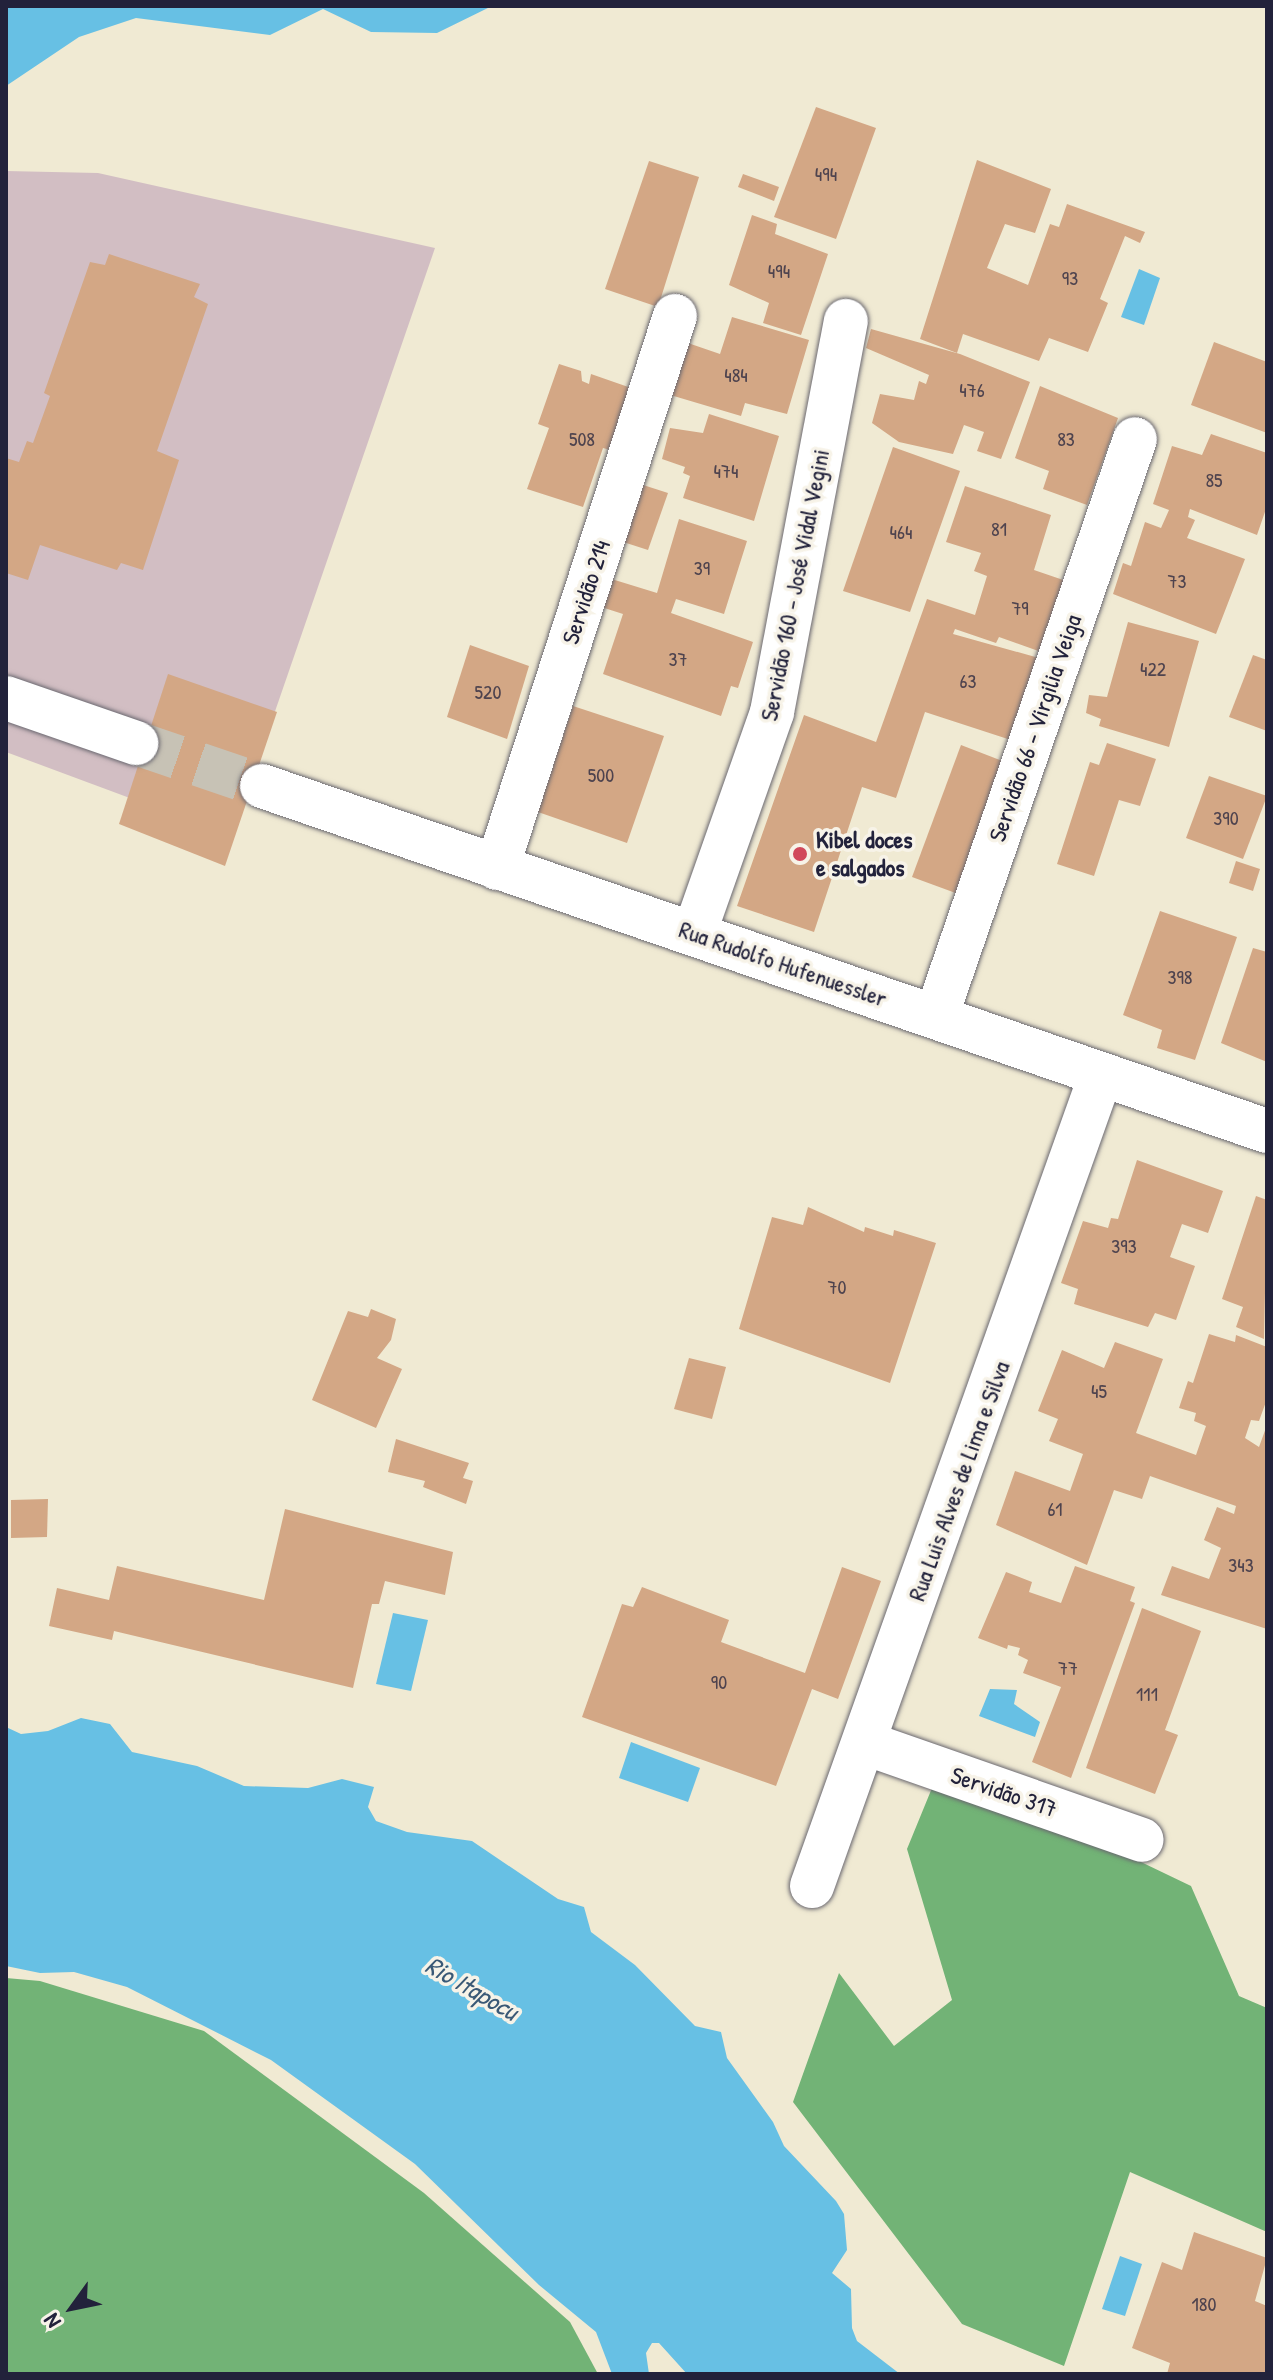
<!DOCTYPE html>
<meta charset="utf-8">
<style>
body{margin:0}
#map{position:relative;width:1273px;height:2380px;overflow:hidden;background:#f0ead3;font-family:"Patrick Hand",sans-serif}
div>[style]{position:absolute}
.industrial>*{inset:0;background:#d2bec3}
.forest>*{inset:0;background:#72b376}
.water>*{inset:0;background:#67c0e4}
.building>*{inset:0;background:#d3a785}
.minor-tunnel>*{height:44px;margin-top:-22px;transform-origin:0;background:repeating-linear-gradient(90deg,#c7c2b5 0 44px,transparent 0 66px)}
.roads{filter:drop-shadow(0 0 2px #6a6870) drop-shadow(0 0 2px #6a6870)}
.minor>*{height:44px;margin:-22px;padding:0 22px;transform-origin:22px;border-radius:22px;background:#fff}
.dots>*{width:22px;height:22px;translate:-50% -50%;box-sizing:border-box;border:4px solid #f7f3e8;border-radius:50%}
span{translate:-50% -50%;white-space:nowrap;text-align:center;line-height:1.15;-webkit-text-stroke:7px #f7f3e8;paint-order:stroke}
.number-label{font-size:20px;color:#4e434e}
.number-label span{-webkit-text-stroke-width:0}
.street-label{font-size:24px;color:#22223b}
.poi-label{font-size:24px;color:#22223b;font-weight:700}
.left{translate:0 -50%;text-align:left}
.water-label{font-size:26px;color:#3a5976;font-style:italic}
.frame{position:absolute;inset:0;border:8px solid #22223b;pointer-events:none}
.north{position:absolute;left:32px;top:2268px;width:80px;height:80px;-webkit-text-stroke:6px #f7f3e8;paint-order:stroke;rotate:237deg;font-size:22px;font-weight:700;line-height:32px;text-align:center;color:#22223b}
.north::after{content:'';display:block;margin:auto;width:28px;height:36px;background:#22223b;clip-path:polygon(50% 0,100% 100%,50% 72%,0 100%)}
</style>
<div id="map">
<div class="industrial">
<i style="clip-path:polygon(6px 171px,98px 173px,435px 248px,232px 836px,6px 752px)"></i>
</div>
<div class="forest">
<i style="clip-path:polygon(941px 1766px,1191px 1886px,1239px 1996px,1267px 2008px,1267px 2232px,1130px 2172px,1064px 2366px,962px 2324px,793px 2102px,839px 1973px,894px 2046px,952px 2000px,907px 1849px)"></i>
<i style="clip-path:polygon(6px 1978px,40px 1981px,204px 2031px,424px 2193px,570px 2322px,598px 2374px,6px 2374px)"></i>
</div>
<div class="water">
<i style="clip-path:polygon(6px 6px,492px 6px,437px 33px,371px 32px,323px 9px,270px 35px,136px 18px,79px 37px,6px 86px)"></i>
<i style="clip-path:polygon(1139px 269px,1160px 278px,1144px 325px,1121px 317px)"></i>
<i style="clip-path:polygon(393px 1613px,428px 1620px,411px 1691px,376px 1684px)"></i>
<i style="clip-path:polygon(990px 1689px,1017px 1690px,1014px 1704px,1040px 1722px,1035px 1737px,979px 1716px)"></i>
<i style="clip-path:polygon(81px 1718px,110px 1724px,132px 1752px,197px 1766px,244px 1786px,308px 1788px,342px 1779px,374px 1787px,368px 1807px,376px 1821px,407px 1832px,472px 1841px,558px 1899px,584px 1907px,591px 1932px,635px 1965px,695px 2026px,721px 2032px,727px 2058px,773px 2122px,784px 2146px,836px 2201px,844px 2214px,847px 2250px,832px 2273px,851px 2289px,852px 2328px,857px 2341px,900px 2374px,687px 2374px,659px 2343px,652px 2343px,646px 2353px,649px 2374px,612px 2374px,596px 2332px,539px 2285px,415px 2164px,271px 2060px,127px 1987px,74px 1972px,40px 1973px,6px 1966px,6px 1727px,21px 1734px,48px 1731px)"></i>
<i style="clip-path:polygon(631px 1742px,700px 1768px,688px 1802px,619px 1778px)"></i>
<i style="clip-path:polygon(1120px 2256px,1142px 2264px,1125px 2316px,1102px 2309px)"></i>
</div>
<div class="building">
<i style="clip-path:polygon(816px 107px,876px 128px,836px 239px,774px 217px)"></i>
<i style="clip-path:polygon(977px 160px,1051px 189px,1035px 233px,1005px 224px,987px 268px,1028px 285px,1050px 224px,1059px 227px,1067px 204px,1145px 232px,1140px 243px,1125px 236px,1100px 299px,1108px 303px,1088px 352px,1049px 338px,1039px 361px,963px 334px,957px 353px,920px 339px)"></i>
<i style="clip-path:polygon(649px 161px,699px 177px,658px 307px,605px 289px)"></i>
<i style="clip-path:polygon(743px 174px,779px 187px,774px 201px,738px 187px)"></i>
<i style="clip-path:polygon(752px 215px,777px 224px,775px 234px,828px 254px,801px 335px,763px 323px,769px 303px,729px 285px)"></i>
<i style="clip-path:polygon(109px 254px,200px 284px,194px 297px,208px 304px,157px 451px,179px 460px,143px 570px,121px 563px,117px 570px,40px 545px,28px 580px,6px 573px,6px 458px,19px 462px,27px 441px,33px 443px,50px 396px,44px 393px,90px 262px,105px 265px)"></i>
<i style="clip-path:polygon(732px 317px,809px 340px,787px 414px,745px 403px,741px 416px,667px 394px,685px 342px,720px 354px)"></i>
<i style="clip-path:polygon(871px 329px,960px 354px,1030px 382px,1001px 459px,977px 451px,984px 432px,964px 425px,953px 454px,899px 442px,872px 423px,880px 394px,914px 400px,919px 381px,926px 384px,929px 375px,866px 348px)"></i>
<i style="clip-path:polygon(1214px 342px,1267px 362px,1267px 433px,1191px 405px)"></i>
<i style="clip-path:polygon(559px 364px,581px 371px,582px 381px,589px 384px,591px 374px,634px 389px,614px 451px,603px 448px,583px 507px,527px 489px,549px 428px,538px 424px)"></i>
<i style="clip-path:polygon(1040px 386px,1118px 418px,1087px 505px,1043px 489px,1049px 471px,1015px 458px)"></i>
<i style="clip-path:polygon(709px 414px,779px 436px,754px 521px,683px 498px,690px 476px,683px 473px,685px 467px,662px 459px,670px 428px,703px 433px)"></i>
<i style="clip-path:polygon(1211px 434px,1267px 453px,1267px 506px,1257px 535px,1190px 509px,1188px 517px,1195px 520px,1187px 538px,1245px 559px,1216px 634px,1113px 594px,1123px 563px,1131px 566px,1145px 522px,1161px 528px,1169px 510px,1153px 504px,1172px 446px,1202px 455px)"></i>
<i style="clip-path:polygon(893px 447px,960px 471px,910px 612px,843px 591px)"></i>
<i style="clip-path:polygon(637px 483px,668px 493px,648px 550px,617px 540px)"></i>
<i style="clip-path:polygon(965px 486px,1051px 515px,1034px 570px,1072px 583px,1044px 653px,999px 637px,996px 643px,955px 629px,953px 634px,1046px 660px,1017px 742px,925px 712px,896px 798px,862px 787px,814px 932px,737px 906px,804px 715px,876px 742px,927px 599px,975px 615px,987px 576px,974px 571px,981px 553px,946px 542px)"></i>
<i style="clip-path:polygon(679px 519px,747px 541px,724px 614px,676px 599px,671px 613px,753px 642px,738px 688px,731px 686px,721px 716px,603px 674px,623px 614px,595px 605px,605px 577px,657px 593px)"></i>
<i style="clip-path:polygon(1128px 622px,1199px 641px,1169px 747px,1099px 726px,1101px 719px,1086px 713px,1089px 695px,1107px 697px)"></i>
<i style="clip-path:polygon(470px 645px,529px 666px,507px 739px,447px 717px)"></i>
<i style="clip-path:polygon(1253px 655px,1267px 660px,1267px 731px,1229px 717px)"></i>
<i style="clip-path:polygon(168px 674px,277px 712px,225px 866px,119px 824px)"></i>
<i style="clip-path:polygon(573px 706px,664px 736px,627px 843px,538px 812px)"></i>
<i style="clip-path:polygon(1107px 743px,1156px 759px,1140px 806px,1119px 800px,1094px 876px,1057px 864px,1090px 762px,1099px 765px)"></i>
<i style="clip-path:polygon(961px 745px,1005px 762px,961px 895px,912px 877px)"></i>
<i style="clip-path:polygon(1209px 776px,1267px 796px,1243px 859px,1186px 838px)"></i>
<i style="clip-path:polygon(1236px 861px,1260px 869px,1253px 891px,1229px 883px)"></i>
<i style="clip-path:polygon(1160px 911px,1237px 937px,1195px 1060px,1157px 1048px,1162px 1030px,1123px 1015px)"></i>
<i style="clip-path:polygon(1253px 948px,1267px 952px,1267px 1062px,1221px 1043px)"></i>
<i style="clip-path:polygon(1137px 1160px,1223px 1191px,1208px 1233px,1182px 1224px,1170px 1257px,1195px 1266px,1176px 1320px,1155px 1313px,1148px 1327px,1074px 1304px,1078px 1289px,1061px 1283px,1083px 1221px,1108px 1228px,1111px 1218px,1118px 1219px)"></i>
<i style="clip-path:polygon(1256px 1196px,1267px 1200px,1264px 1339px,1236px 1327px,1243px 1307px,1222px 1299px)"></i>
<i style="clip-path:polygon(808px 1207px,864px 1232px,865px 1227px,893px 1236px,894px 1230px,936px 1243px,890px 1383px,739px 1329px,772px 1217px,803px 1225px)"></i>
<i style="clip-path:polygon(371px 1309px,396px 1319px,391px 1340px,377px 1358px,402px 1369px,376px 1428px,312px 1400px,348px 1311px,368px 1317px)"></i>
<i style="clip-path:polygon(1209px 1334px,1235px 1342px,1236px 1335px,1267px 1347px,1267px 1399px,1259px 1421px,1251px 1420px,1245px 1438px,1259px 1447px,1267px 1425px,1267px 1629px,1161px 1595px,1172px 1566px,1209px 1579px,1221px 1548px,1204px 1540px,1217px 1507px,1234px 1514px,1236px 1506px,1150px 1476px,1142px 1499px,1114px 1490px,1087px 1565px,996px 1525px,1015px 1471px,1070px 1491px,1083px 1454px,1049px 1441px,1058px 1419px,1038px 1411px,1062px 1350px,1104px 1368px,1115px 1342px,1163px 1359px,1136px 1433px,1196px 1455px,1206px 1426px,1194px 1421px,1196px 1413px,1179px 1408px,1188px 1381px,1193px 1383px)"></i>
<i style="clip-path:polygon(689px 1358px,726px 1367px,712px 1419px,674px 1409px)"></i>
<i style="clip-path:polygon(396px 1439px,469px 1463px,463px 1478px,473px 1481px,466px 1504px,423px 1487px,425px 1481px,388px 1472px)"></i>
<i style="clip-path:polygon(48px 1499px,47px 1537px,11px 1538px,11px 1500px)"></i>
<i style="clip-path:polygon(285px 1509px,453px 1552px,445px 1595px,385px 1581px,379px 1604px,372px 1604px,353px 1688px,114px 1631px,112px 1640px,49px 1626px,57px 1588px,109px 1600px,117px 1566px,264px 1600px)"></i>
<i style="clip-path:polygon(1075px 1566px,1135px 1587px,1130px 1601px,1135px 1603px,1071px 1778px,1032px 1762px,1061px 1687px,1023px 1673px,1028px 1660px,1018px 1655px,1020px 1648px,1008px 1645px,1007px 1649px,978px 1638px,1006px 1572px,1032px 1582px,1029px 1592px,1061px 1603px)"></i>
<i style="clip-path:polygon(842px 1567px,881px 1581px,838px 1699px,812px 1689px,776px 1786px,582px 1717px,622px 1604px,633px 1607px,642px 1587px,729px 1620px,721px 1642px,805px 1673px)"></i>
<i style="clip-path:polygon(1142px 1608px,1201px 1631px,1165px 1730px,1178px 1735px,1155px 1794px,1086px 1768px)"></i>
<i style="clip-path:polygon(1194px 2232px,1267px 2258px,1255px 2301px,1267px 2306px,1267px 2374px,1167px 2374px,1170px 2363px,1132px 2348px,1162px 2262px,1182px 2270px)"></i>
</div>
<div class="minor-tunnel">
<i style="left:136px;top:743px;width:133px;rotate:18.8deg"></i>
</div>
<div class="roads">
<div class="minor">
<i style="left:6px;top:698px;width:138px;rotate:19.1deg"></i>
<i style="left:262px;top:786px;width:1063px;rotate:18.95deg"></i>
<i style="left:497px;top:868px;width:580px;rotate:-72.13deg"></i>
<i style="left:694px;top:934px;width:235px;rotate:-70.6deg"></i>
<i style="left:772px;top:712px;width:398px;rotate:-79.3deg"></i>
<i style="left:936px;top:1017px;width:611px;rotate:-71deg"></i>
<i style="left:865px;top:1743px;width:293px;rotate:19.3deg"></i>
<i style="left:812px;top:1886px;width:861px;rotate:-70.39deg"></i>
</div>
</div>
<div class="dots">
<i style="left:800px;top:854px;background:#d1495b"></i>
</div>
<div class="number-label">
<span style="left:826px;top:173px">494</span>
<span style="left:779px;top:270px">494</span>
<span style="left:1070px;top:277px">93</span>
<span style="left:736px;top:374px">484</span>
<span style="left:972px;top:389px">476</span>
<span style="left:582px;top:438px">508</span>
<span style="left:1066px;top:438px">83</span>
<span style="left:726px;top:470px">474</span>
<span style="left:1214px;top:479px">85</span>
<span style="left:999px;top:528px">81</span>
<span style="left:901px;top:531px">464</span>
<span style="left:702px;top:567px">39</span>
<span style="left:1177px;top:580px">73</span>
<span style="left:1020px;top:607px">79</span>
<span style="left:678px;top:658px">37</span>
<span style="left:1153px;top:668px">422</span>
<span style="left:968px;top:680px">63</span>
<span style="left:488px;top:691px">520</span>
<span style="left:601px;top:774px">500</span>
<span style="left:1226px;top:817px">390</span>
<span style="left:1180px;top:976px">398</span>
<span style="left:1124px;top:1245px">393</span>
<span style="left:837px;top:1286px">70</span>
<span style="left:1099px;top:1390px">45</span>
<span style="left:1055px;top:1508px">61</span>
<span style="left:1241px;top:1564px">343</span>
<span style="left:1068px;top:1667px">77</span>
<span style="left:719px;top:1681px">90</span>
<span style="left:1147px;top:1693px">111</span>
<span style="left:1204px;top:2303px">180</span>
</div>
<div class="street-label">
<span style="left:795px;top:585px;rotate:-79deg">Servidão 160 - José Vidal Vegini</span>
<span style="left:586px;top:592px;rotate:-72deg">Servidão 214</span>
<span style="left:1035px;top:728px;rotate:-71deg">Servidão 66 - Virgilia Veiga</span>
<span style="left:783px;top:964px;rotate:19deg">Rua Rudolfo Hufenuessler</span>
<span style="left:959px;top:1481px;rotate:-70deg">Rua Luis Alves de Lima e Silva</span>
<span style="left:1004px;top:1792px;rotate:19deg">Servidão 317</span>
</div>
<div class="poi-label">
<span class="left" style="left:816px;top:854px">Kibel doces<br>e salgados</span>
</div>
<div class="water-label">
<span style="left:472px;top:1988px;rotate:30deg">Rio Itapocu</span>
</div>
<div class="frame"></div>
<div class="north">N</div>
</div>
